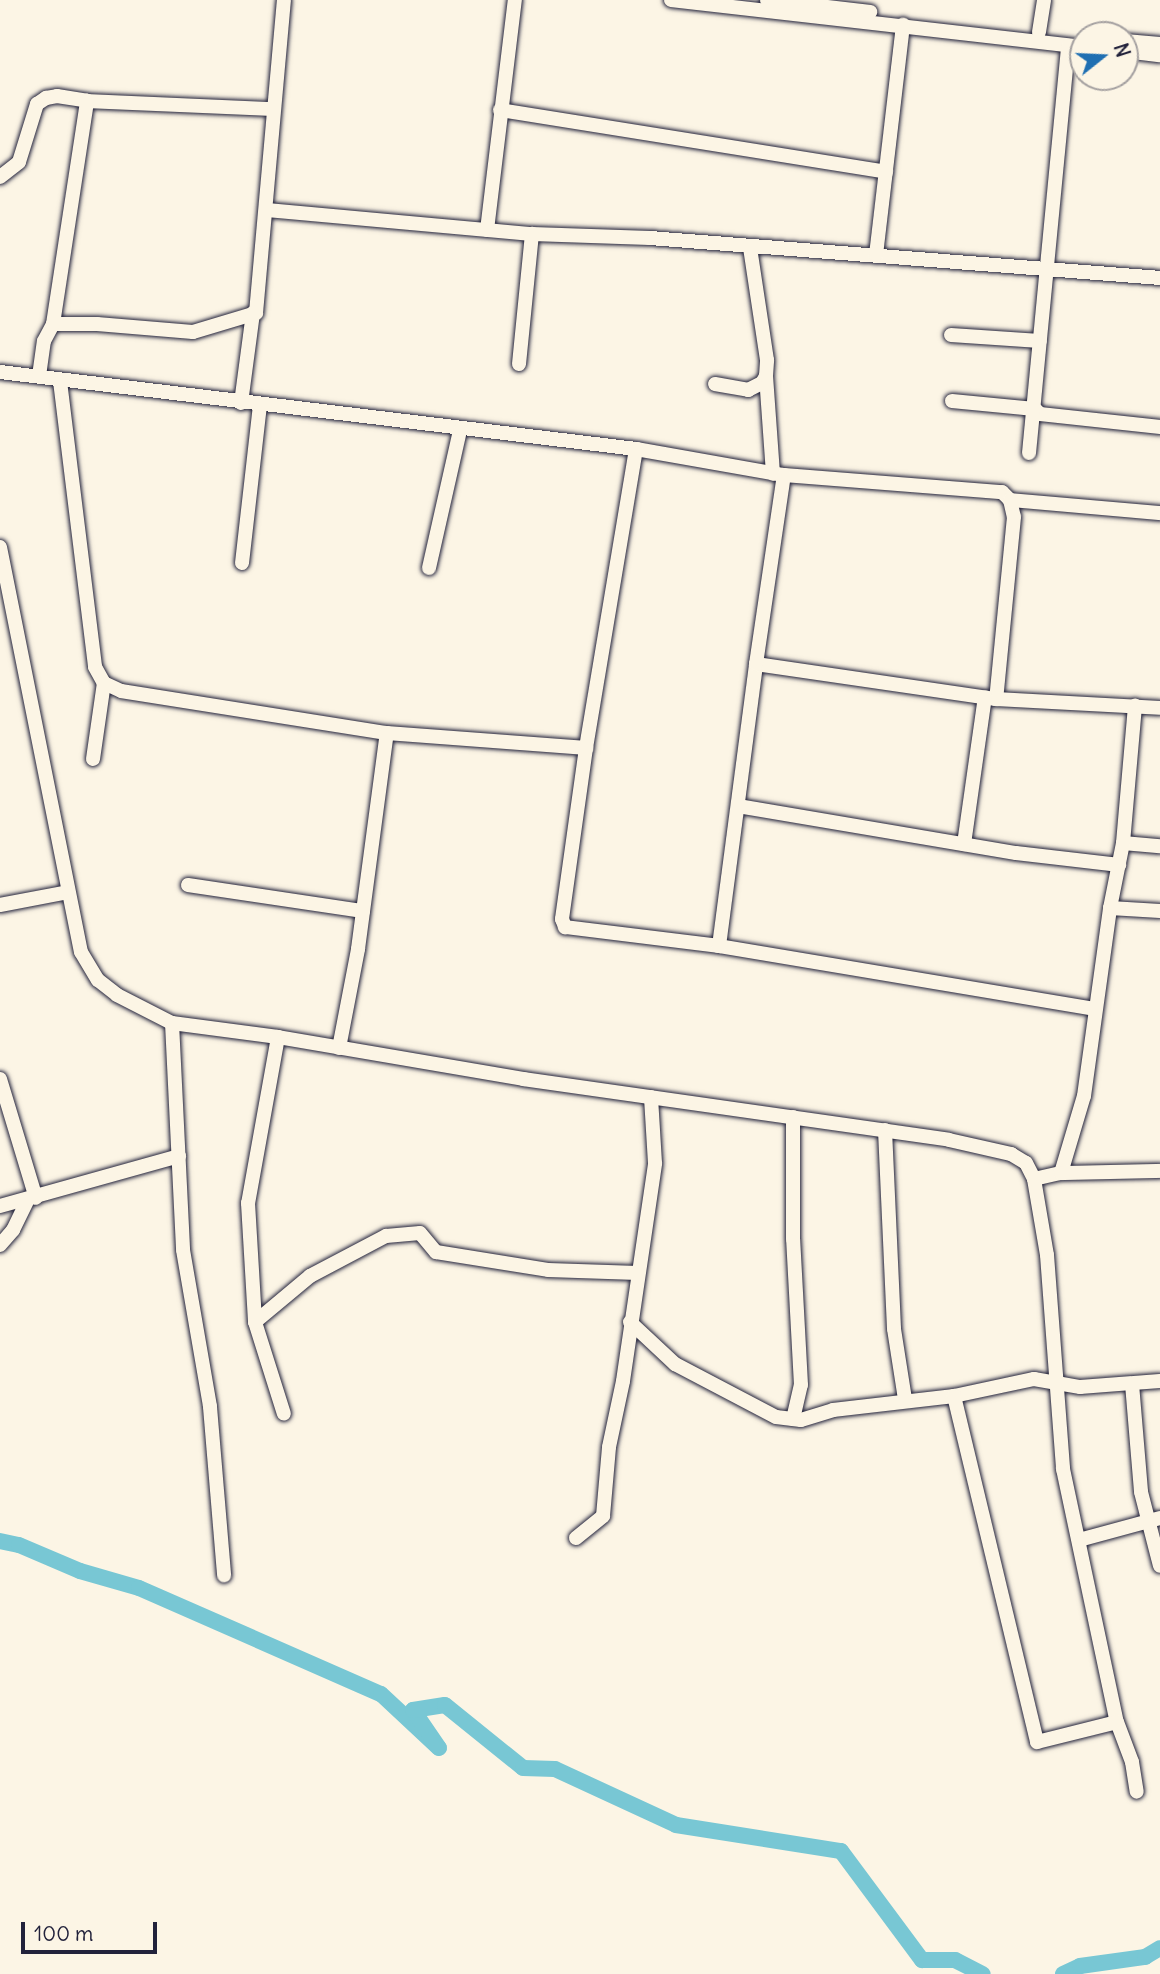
<!DOCTYPE html>
<style>
body{margin:0}
#map{position:relative;width:1160px;height:1974px;overflow:hidden;background:#fcf5e5;font-family:Delius,sans-serif}
div>[style]{position:absolute}
.river>*{height:16px;margin:-8px;padding:0 8px;transform-origin:8px;border-radius:8px;background:#78c7d4}
.roads{filter:drop-shadow(0 0 2px #22223b) drop-shadow(0 0 2px #22223b)}
.minor>*{height:14px;margin:-7px;padding:0 7px;transform-origin:7px;border-radius:7px;background:#fcf5e5}
span{translate:-50% -50%;white-space:nowrap;text-align:center;line-height:1.15;-webkit-text-stroke:5px #fcf5e5;paint-order:stroke}
.north{position:absolute;left:1069px;top:21px;width:70px;height:70px;box-sizing:border-box;background:#fcf5e5;border:2px solid #a5a1a1;border-radius:50%;rotate:72deg;font-size:19px;font-weight:700;line-height:28px;text-align:center;color:#22223b}
.north::after{content:'';display:block;margin:auto;width:24px;height:32px;background:#1f6fb2;clip-path:polygon(50% 0,100% 100%,50% 72%,0 100%)}
.scale{position:absolute;left:21px;top:1922px;width:136px;height:32px;box-sizing:border-box;border:4px solid #22223b;border-top:0;padding-left:9px;font-size:21px;line-height:24px;white-space:nowrap;color:#22223b;-webkit-text-stroke:5px #fcf5e5;paint-order:stroke}
</style>
<div id="map">
<div class="river">
<i style="left:0;top:1541px;width:19px;rotate:12deg"></i>
<i style="left:19px;top:1545px;width:66px;rotate:23.1deg"></i>
<i style="left:80px;top:1571px;width:61px;rotate:16.1deg"></i>
<i style="left:139px;top:1588px;width:264px;rotate:23.7deg"></i>
<i style="left:381px;top:1694px;width:79px;rotate:43deg"></i>
<i style="left:439px;top:1748px;width:46px;rotate:-124.4deg"></i>
<i style="left:413px;top:1710px;width:32px;rotate:-9deg"></i>
<i style="left:445px;top:1705px;width:100px;rotate:38.9deg"></i>
<i style="left:523px;top:1768px;width:32px;rotate:2deg"></i>
<i style="left:555px;top:1769px;width:133px;rotate:24.8deg"></i>
<i style="left:676px;top:1825px;width:167px;rotate:9deg"></i>
<i style="left:841px;top:1851px;width:136px;rotate:53.4deg"></i>
<i style="left:922px;top:1960px;width:33px"></i>
<i style="left:955px;top:1960px;width:31px;rotate:27deg"></i>
<i style="left:1063px;top:1974px;width:19px;rotate:-25deg"></i>
<i style="left:1080px;top:1966px;width:66px;rotate:-7.9deg"></i>
<i style="left:1145px;top:1957px;width:17px;rotate:-31deg"></i>
</div>
<div class="roads">
<div class="minor">
<i style="left:671px;top:0;width:415px;rotate:6.5deg"></i>
<i style="left:767px;top:0;width:104px;rotate:6.6deg"></i>
<i style="left:1039px;top:32px;width:32px;rotate:-81deg"></i>
<i style="left:1125px;top:41px;width:35px;rotate:5deg"></i>
<i style="left:1125px;top:51px;width:35px;rotate:7deg"></i>
<i style="left:500px;top:110px;width:391px;rotate:9.1deg"></i>
<i style="left:0;top:177px;width:24px;rotate:-38deg"></i>
<i style="left:19px;top:162px;width:61px;rotate:-72.8deg"></i>
<i style="left:37px;top:104px;width:11px;rotate:-34deg"></i>
<i style="left:46px;top:98px;width:11px;rotate:-10deg"></i>
<i style="left:57px;top:96px;width:30px;rotate:9deg"></i>
<i style="left:87px;top:101px;width:185px;rotate:2.5deg"></i>
<i style="left:267px;top:210px;width:266px;rotate:5.2deg"></i>
<i style="left:532px;top:234px;width:118px;rotate:1.9deg"></i>
<i style="left:650px;top:238px;width:512px;rotate:4.48deg"></i>
<i style="left:487px;top:230px;width:232px;rotate:-83.1deg"></i>
<i style="left:876px;top:255px;width:232px;rotate:-83.3deg"></i>
<i style="left:53px;top:324px;width:44px"></i>
<i style="left:97px;top:324px;width:96px;rotate:4.8deg"></i>
<i style="left:193px;top:332px;width:66px;rotate:-16.8deg"></i>
<i style="left:256px;top:313px;width:314px;rotate:-84.9deg"></i>
<i style="left:951px;top:335px;width:89px;rotate:3.9deg"></i>
<i style="left:519px;top:364px;width:131px;rotate:-84.3deg"></i>
<i style="left:0;top:372px;width:641px;rotate:6.9deg"></i>
<i style="left:636px;top:449px;width:150px;rotate:10deg"></i>
<i style="left:784px;top:475px;width:219px;rotate:4.5deg"></i>
<i style="left:1002px;top:492px;width:11px;rotate:45deg"></i>
<i style="left:1010px;top:500px;width:17px;rotate:77deg"></i>
<i style="left:1014px;top:517px;width:183px;rotate:95.6deg"></i>
<i style="left:996px;top:699px;width:164px;rotate:3.1deg"></i>
<i style="left:39px;top:376px;width:35px;rotate:-82deg"></i>
<i style="left:44px;top:341px;width:19px;rotate:-62deg"></i>
<i style="left:53px;top:324px;width:226px;rotate:-81.3deg"></i>
<i style="left:766px;top:376px;width:98px;rotate:85.9deg"></i>
<i style="left:60px;top:381px;width:288px;rotate:83deg"></i>
<i style="left:95px;top:667px;width:18px;rotate:61deg"></i>
<i style="left:104px;top:683px;width:19px;rotate:25deg"></i>
<i style="left:121px;top:691px;width:269px;rotate:9deg"></i>
<i style="left:387px;top:733px;width:200px;rotate:4.3deg"></i>
<i style="left:715px;top:384px;width:34px;rotate:10deg"></i>
<i style="left:748px;top:390px;width:16px;rotate:-27deg"></i>
<i style="left:762px;top:383px;width:8px;rotate:-60deg"></i>
<i style="left:766px;top:376px;width:16px;rotate:-86deg"></i>
<i style="left:767px;top:360px;width:113px;rotate:-98.6deg"></i>
<i style="left:952px;top:401px;width:83px;rotate:5.5deg"></i>
<i style="left:1035px;top:409px;width:7px;rotate:45deg"></i>
<i style="left:1040px;top:414px;width:121px;rotate:6.2deg"></i>
<i style="left:241px;top:403px;width:91px;rotate:-82.4deg"></i>
<i style="left:636px;top:449px;width:303px;rotate:99.5deg"></i>
<i style="left:586px;top:748px;width:173px;rotate:98deg"></i>
<i style="left:562px;top:919px;width:9px;rotate:69deg"></i>
<i style="left:565px;top:927px;width:155px;rotate:7deg"></i>
<i style="left:719px;top:946px;width:381px;rotate:9.5deg"></i>
<i style="left:1029px;top:453px;width:409px;rotate:-84.5deg"></i>
<i style="left:1010px;top:500px;width:151px;rotate:5deg"></i>
<i style="left:0;top:547px;width:413px;rotate:78.7deg"></i>
<i style="left:81px;top:952px;width:33px;rotate:59deg"></i>
<i style="left:98px;top:980px;width:24px;rotate:38deg"></i>
<i style="left:117px;top:995px;width:62px;rotate:27deg"></i>
<i style="left:172px;top:1023px;width:107px;rotate:7.5deg"></i>
<i style="left:278px;top:1037px;width:249px;rotate:9.7deg"></i>
<i style="left:523px;top:1079px;width:430px;rotate:8.1deg"></i>
<i style="left:949px;top:1140px;width:64px;rotate:12.7deg"></i>
<i style="left:1011px;top:1154px;width:17px;rotate:31deg"></i>
<i style="left:1026px;top:1163px;width:18px;rotate:63deg"></i>
<i style="left:1034px;top:1179px;width:77px;rotate:80.3deg"></i>
<i style="left:1047px;top:1255px;width:215px;rotate:85.7deg"></i>
<i style="left:1063px;top:1469px;width:259px;rotate:78deg"></i>
<i style="left:242px;top:563px;width:159px;rotate:-83.5deg"></i>
<i style="left:429px;top:568px;width:141px;rotate:-77.3deg"></i>
<i style="left:756px;top:664px;width:243px;rotate:8.3deg"></i>
<i style="left:93px;top:759px;width:77px;rotate:-81.8deg"></i>
<i style="left:738px;top:806px;width:282px;rotate:9.6deg"></i>
<i style="left:1016px;top:853px;width:104px;rotate:6.6deg"></i>
<i style="left:1123px;top:843px;width:37px;rotate:5deg"></i>
<i style="left:964px;top:844px;width:148px;rotate:-81.9deg"></i>
<i style="left:188px;top:885px;width:177px;rotate:8.5deg"></i>
<i style="left:0;top:905px;width:69px;rotate:-10.8deg"></i>
<i style="left:1110px;top:908px;width:50px;rotate:3.4deg"></i>
<i style="left:719px;top:946px;width:284px;rotate:-82.5deg"></i>
<i style="left:756px;top:664px;width:191px;rotate:-81.6deg"></i>
<i style="left:172px;top:1023px;width:227px;rotate:87.2deg"></i>
<i style="left:183px;top:1250px;width:159px;rotate:80.2deg"></i>
<i style="left:210px;top:1407px;width:169px;rotate:85.2deg"></i>
<i style="left:278px;top:1037px;width:169px;rotate:100.2deg"></i>
<i style="left:248px;top:1203px;width:119px;rotate:86.6deg"></i>
<i style="left:255px;top:1322px;width:96px;rotate:72.5deg"></i>
<i style="left:339px;top:1048px;width:101px;rotate:-79.1deg"></i>
<i style="left:358px;top:949px;width:218px;rotate:-82.4deg"></i>
<i style="left:0;top:1079px;width:124px;rotate:73.2deg"></i>
<i style="left:885px;top:1130px;width:199px;rotate:87.4deg"></i>
<i style="left:894px;top:1329px;width:71px;rotate:81.1deg"></i>
<i style="left:1061px;top:1173px;width:80px;rotate:-73.4deg"></i>
<i style="left:1084px;top:1096px;width:190px;rotate:-82.1deg"></i>
<i style="left:1110px;top:908px;width:66px;rotate:-78.7deg"></i>
<i style="left:1123px;top:843px;width:138px;rotate:-85deg"></i>
<i style="left:1034px;top:1179px;width:28px;rotate:-13deg"></i>
<i style="left:1061px;top:1173px;width:99px;rotate:-1.2deg"></i>
<i style="left:0;top:1206px;width:186px;rotate:-15.6deg"></i>
<i style="left:0;top:1245px;width:20px;rotate:-49deg"></i>
<i style="left:13px;top:1230px;width:34px;rotate:-64deg"></i>
<i style="left:255px;top:1322px;width:72px;rotate:-39.9deg"></i>
<i style="left:310px;top:1276px;width:86px;rotate:-27.8deg"></i>
<i style="left:386px;top:1236px;width:34px;rotate:-5deg"></i>
<i style="left:420px;top:1233px;width:25px;rotate:50deg"></i>
<i style="left:436px;top:1252px;width:113px;rotate:9.1deg"></i>
<i style="left:548px;top:1270px;width:90px;rotate:1.9deg"></i>
<i style="left:630px;top:1322px;width:62px;rotate:43deg"></i>
<i style="left:675px;top:1364px;width:114px;rotate:27.7deg"></i>
<i style="left:776px;top:1417px;width:25px;rotate:7deg"></i>
<i style="left:801px;top:1420px;width:34px;rotate:-17deg"></i>
<i style="left:833px;top:1410px;width:122px;rotate:-6.6deg"></i>
<i style="left:954px;top:1396px;width:82px;rotate:-12deg"></i>
<i style="left:1034px;top:1379px;width:47px;rotate:9.9deg"></i>
<i style="left:1080px;top:1387px;width:80px;rotate:-4.3deg"></i>
<i style="left:1132px;top:1384px;width:108px;rotate:85.2deg"></i>
<i style="left:1141px;top:1492px;width:76px;rotate:75.6deg"></i>
<i style="left:954px;top:1396px;width:356px;rotate:76.5deg"></i>
<i style="left:1037px;top:1742px;width:82px;rotate:-14deg"></i>
<i style="left:1117px;top:1722px;width:43px;rotate:69.4deg"></i>
<i style="left:1132px;top:1762px;width:30px;rotate:81deg"></i>
<i style="left:793px;top:1419px;width:35px;rotate:-77deg"></i>
<i style="left:801px;top:1385px;width:146px;rotate:-93.1deg"></i>
<i style="left:793px;top:1239px;width:122px;rotate:-90deg"></i>
<i style="left:576px;top:1538px;width:35px;rotate:-39deg"></i>
<i style="left:603px;top:1516px;width:69px;rotate:-85deg"></i>
<i style="left:609px;top:1447px;width:67px;rotate:-78deg"></i>
<i style="left:623px;top:1381px;width:220px;rotate:-81.6deg"></i>
<i style="left:655px;top:1163px;width:66px;rotate:-93.5deg"></i>
<i style="left:1079px;top:1540px;width:84px;rotate:-15.2deg"></i>
</div>
</div>
<div class="north">N</div>
<div class="scale">100 m</div>
</div>
